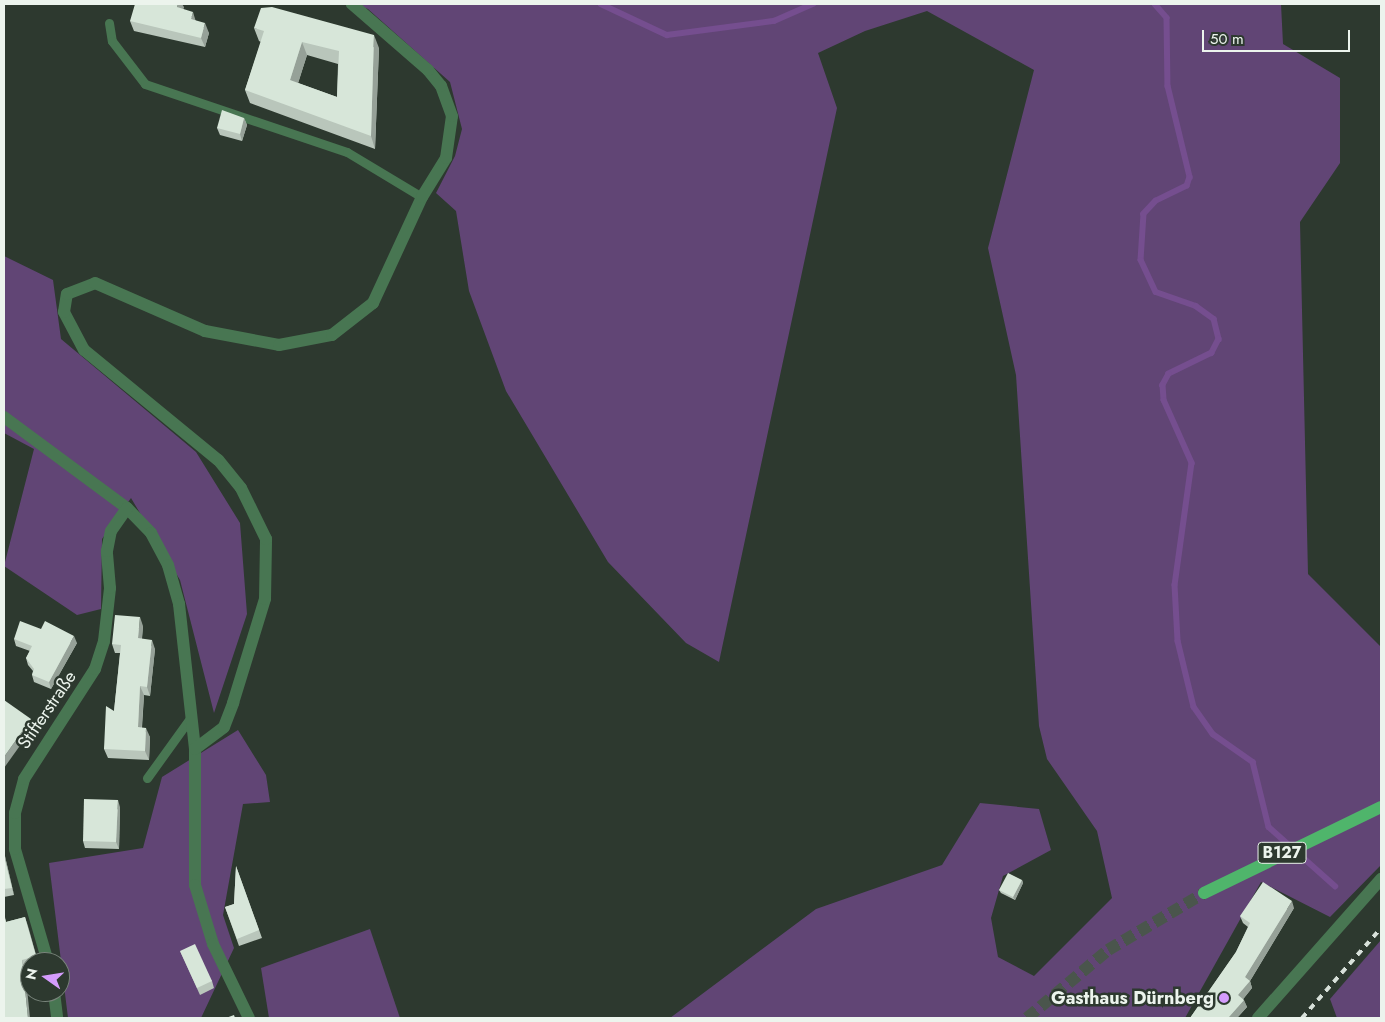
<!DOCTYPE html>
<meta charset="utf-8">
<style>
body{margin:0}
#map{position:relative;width:1385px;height:1022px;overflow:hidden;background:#2d392f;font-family:Jost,sans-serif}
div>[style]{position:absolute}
.green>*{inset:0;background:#614575}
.stream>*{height:5.5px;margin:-2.75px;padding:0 2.75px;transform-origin:2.75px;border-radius:2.75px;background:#754e8f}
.primary-tunnel>*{height:12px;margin-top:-6px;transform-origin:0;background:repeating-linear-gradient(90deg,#4a554c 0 12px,transparent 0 18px)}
.lane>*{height:9px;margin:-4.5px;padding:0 4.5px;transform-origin:4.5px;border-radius:4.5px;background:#487652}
.street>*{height:12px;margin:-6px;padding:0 6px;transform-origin:6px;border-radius:6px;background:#487652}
.primary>*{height:12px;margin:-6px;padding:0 6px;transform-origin:6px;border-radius:6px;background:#4fb56b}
.rail>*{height:4px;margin-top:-2px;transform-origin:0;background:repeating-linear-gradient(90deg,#d8e1da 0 6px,transparent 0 12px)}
.wall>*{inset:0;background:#b9c6bb}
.shaded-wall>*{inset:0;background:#96a198}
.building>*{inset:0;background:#d7e6d9}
.dots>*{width:14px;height:14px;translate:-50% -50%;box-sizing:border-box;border:2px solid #2d392f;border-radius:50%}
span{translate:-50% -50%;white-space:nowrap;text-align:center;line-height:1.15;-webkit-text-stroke:5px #2d392f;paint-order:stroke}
.shield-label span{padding:1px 4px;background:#2d392f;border:1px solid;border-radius:4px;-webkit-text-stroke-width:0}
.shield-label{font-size:16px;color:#ecf4ed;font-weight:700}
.street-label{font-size:18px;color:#ecf4ed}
.poi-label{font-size:18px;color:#ecf4ed;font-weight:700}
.right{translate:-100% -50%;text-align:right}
.frame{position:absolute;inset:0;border:5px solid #ecf4ed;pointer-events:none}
.north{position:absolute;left:20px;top:952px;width:50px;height:50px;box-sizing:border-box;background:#2d392f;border:1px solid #79847b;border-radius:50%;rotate:283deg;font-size:14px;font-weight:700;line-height:20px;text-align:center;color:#ecf4ed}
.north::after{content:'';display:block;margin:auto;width:18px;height:22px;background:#d49cfc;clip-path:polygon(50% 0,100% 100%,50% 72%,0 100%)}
.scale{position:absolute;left:1202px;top:30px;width:148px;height:22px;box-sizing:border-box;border:2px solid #ecf4ed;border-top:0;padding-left:6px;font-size:15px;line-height:18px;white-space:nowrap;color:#ecf4ed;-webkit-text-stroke:4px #2d392f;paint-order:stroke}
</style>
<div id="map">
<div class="green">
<i style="clip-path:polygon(354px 4px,1281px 4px,1283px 44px,1340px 78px,1340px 163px,1300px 222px,1308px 574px,1381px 647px,1381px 865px,1330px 917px,1261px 882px,1185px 1018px,670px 1018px,816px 909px,942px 865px,980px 803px,1039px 809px,1051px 850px,1003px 876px,991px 918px,998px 957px,1034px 976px,1112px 898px,1097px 831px,1047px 759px,1039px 726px,1016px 375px,988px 248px,1034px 70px,927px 11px,865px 31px,818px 53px,837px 108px,719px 662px,686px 643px,608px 562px,506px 391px,469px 291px,456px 211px,436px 193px,455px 156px,462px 129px,450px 82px,368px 9px)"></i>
<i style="clip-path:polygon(4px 256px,53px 280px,61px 339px,196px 452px,240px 523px,247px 614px,214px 713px,180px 580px,131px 498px,102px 539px,101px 609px,77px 615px,4px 566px,34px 449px,4px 433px)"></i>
<i style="clip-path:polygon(238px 730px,266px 775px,270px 802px,243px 804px,223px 915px,234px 948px,201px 1018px,68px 1018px,49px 863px,143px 848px,162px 777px)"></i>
<i style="clip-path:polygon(370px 929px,400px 1018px,269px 1018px,261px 968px)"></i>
<i style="clip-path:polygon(1381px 940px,1381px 1018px,1337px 1018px,1330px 999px)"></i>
</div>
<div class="stream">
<i style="left:601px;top:4px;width:73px;rotate:25.2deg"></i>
<i style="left:667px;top:35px;width:108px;rotate:-7.5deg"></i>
<i style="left:774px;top:21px;width:43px;rotate:-23.6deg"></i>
<i style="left:1155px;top:4px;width:18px;rotate:49deg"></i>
<i style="left:1167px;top:18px;width:68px;rotate:89.2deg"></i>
<i style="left:1168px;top:86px;width:94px;rotate:76.4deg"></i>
<i style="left:1190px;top:177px;width:9px;rotate:108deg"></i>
<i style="left:1187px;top:186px;width:34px;rotate:154deg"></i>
<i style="left:1156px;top:201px;width:18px;rotate:133deg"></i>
<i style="left:1144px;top:214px;width:46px;rotate:93.7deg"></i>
<i style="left:1141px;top:260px;width:35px;rotate:65deg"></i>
<i style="left:1156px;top:292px;width:42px;rotate:19.3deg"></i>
<i style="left:1196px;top:306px;width:22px;rotate:36deg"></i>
<i style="left:1214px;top:319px;width:21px;rotate:76deg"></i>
<i style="left:1219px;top:339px;width:16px;rotate:117deg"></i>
<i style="left:1212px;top:353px;width:48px;rotate:154deg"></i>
<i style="left:1169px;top:374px;width:13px;rotate:119deg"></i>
<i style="left:1163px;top:385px;width:15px;rotate:86deg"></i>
<i style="left:1164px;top:400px;width:69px;rotate:66deg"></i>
<i style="left:1192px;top:463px;width:123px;rotate:97.9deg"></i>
<i style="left:1175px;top:585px;width:56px;rotate:86.9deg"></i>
<i style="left:1178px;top:641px;width:68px;rotate:76.4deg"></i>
<i style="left:1194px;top:707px;width:33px;rotate:55deg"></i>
<i style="left:1213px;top:734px;width:49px;rotate:35deg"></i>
<i style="left:1253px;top:762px;width:67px;rotate:76.2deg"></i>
<i style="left:1269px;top:827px;width:89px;rotate:41.8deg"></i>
</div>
<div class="primary-tunnel">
<i style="left:1027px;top:1018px;width:106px;rotate:-40deg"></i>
<i style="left:1108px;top:950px;width:112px;rotate:-30.7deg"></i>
</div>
<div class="lane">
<i style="left:109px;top:23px;width:18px;rotate:81deg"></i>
<i style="left:112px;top:41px;width:54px;rotate:52.5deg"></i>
<i style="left:145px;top:84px;width:213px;rotate:18.6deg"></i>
<i style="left:347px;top:152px;width:87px;rotate:31deg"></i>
<i style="left:147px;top:778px;width:75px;rotate:-54.2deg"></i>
</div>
<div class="street">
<i style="left:4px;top:417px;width:153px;rotate:36.5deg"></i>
<i style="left:127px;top:508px;width:35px;rotate:46deg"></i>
<i style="left:151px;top:533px;width:36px;rotate:62deg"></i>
<i style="left:168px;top:565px;width:41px;rotate:74.2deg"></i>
<i style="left:179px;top:604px;width:146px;rotate:83.7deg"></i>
<i style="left:195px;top:749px;width:136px;rotate:90deg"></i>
<i style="left:195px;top:885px;width:62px;rotate:73deg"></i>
<i style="left:213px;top:944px;width:82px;rotate:64.1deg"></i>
<i style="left:195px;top:749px;width:36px;rotate:-37deg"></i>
<i style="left:224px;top:727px;width:26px;rotate:-69deg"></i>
<i style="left:233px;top:703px;width:109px;rotate:-72.9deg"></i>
<i style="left:265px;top:599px;width:60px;rotate:-89deg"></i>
<i style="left:266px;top:539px;width:57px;rotate:-116.1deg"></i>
<i style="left:241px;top:488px;width:36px;rotate:-129deg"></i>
<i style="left:218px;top:460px;width:173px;rotate:-140.6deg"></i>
<i style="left:84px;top:350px;width:43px;rotate:-117.8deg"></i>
<i style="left:64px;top:312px;width:18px;rotate:-81deg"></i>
<i style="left:67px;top:294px;width:30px;rotate:-21deg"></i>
<i style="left:95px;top:283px;width:120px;rotate:23.6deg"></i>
<i style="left:205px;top:331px;width:75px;rotate:10.7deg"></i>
<i style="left:279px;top:345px;width:54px;rotate:-10.7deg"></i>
<i style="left:332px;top:335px;width:52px;rotate:-38deg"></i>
<i style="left:373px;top:303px;width:117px;rotate:-65.2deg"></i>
<i style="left:422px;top:197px;width:46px;rotate:-58.4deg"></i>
<i style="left:446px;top:158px;width:42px;rotate:-81.9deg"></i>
<i style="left:452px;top:116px;width:32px;rotate:-110deg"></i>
<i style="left:441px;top:86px;width:21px;rotate:-129deg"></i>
<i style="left:428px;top:70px;width:101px;rotate:-139deg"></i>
<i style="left:48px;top:962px;width:118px;rotate:-106.3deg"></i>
<i style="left:15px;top:849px;width:36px;rotate:-90deg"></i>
<i style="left:15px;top:813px;width:35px;rotate:-75deg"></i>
<i style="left:24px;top:779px;width:131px;rotate:-57.2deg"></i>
<i style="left:95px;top:669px;width:29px;rotate:-72deg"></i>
<i style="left:104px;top:641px;width:53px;rotate:-83.5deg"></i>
<i style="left:110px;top:588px;width:37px;rotate:-95deg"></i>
<i style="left:107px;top:551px;width:20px;rotate:-79deg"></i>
<i style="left:111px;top:531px;width:28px;rotate:-55deg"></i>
<i style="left:54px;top:992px;width:26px;rotate:83deg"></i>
<i style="left:1258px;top:1018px;width:186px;rotate:-48.5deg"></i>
</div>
<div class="primary">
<i style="left:1204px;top:893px;width:197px;rotate:-25.9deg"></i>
</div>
<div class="rail">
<i style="left:1302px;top:1018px;width:120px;rotate:-48.7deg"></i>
</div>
<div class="wall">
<i style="clip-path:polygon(184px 7px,183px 9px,209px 33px,205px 47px,134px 31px,130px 21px)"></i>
<i style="clip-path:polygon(evenodd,254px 28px,379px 48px,375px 149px,250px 103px,245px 90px,261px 42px,259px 41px,254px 28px,307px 55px,338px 64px,337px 97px,298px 83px,307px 55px)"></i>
<i style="clip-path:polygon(244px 118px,247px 125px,242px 141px,220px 135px,217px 128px)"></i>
<i style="clip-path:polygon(143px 626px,142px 639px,155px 649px,150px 696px,144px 695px,142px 728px,150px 737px,149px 760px,108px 758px,104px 749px,114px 711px,120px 653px,115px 653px,112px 644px)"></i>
<i style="clip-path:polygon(14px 639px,77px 643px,51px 689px,34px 682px,32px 675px,33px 671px,28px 665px,26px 658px,30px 651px,16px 646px)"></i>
<i style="clip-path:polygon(120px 807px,119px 849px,85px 848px,83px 841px)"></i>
<i style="clip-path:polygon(4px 852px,14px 895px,4px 897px)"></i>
<i style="clip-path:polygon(236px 866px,262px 938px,239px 946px,225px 907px,234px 904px)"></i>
<i style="clip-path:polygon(1022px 880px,1023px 883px,1015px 900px,1001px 893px,999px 890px)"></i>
<i style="clip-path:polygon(1294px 908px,1250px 981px,1252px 988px,1243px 999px,1247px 1007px,1237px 1018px,1190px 1018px,1236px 952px,1248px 927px,1243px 923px,1240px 916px)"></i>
<i style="clip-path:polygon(4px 912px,6px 922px,25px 917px,38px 962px,30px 962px,30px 967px,25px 969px,4px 1018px)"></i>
<i style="clip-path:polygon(180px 951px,212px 981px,214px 988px,200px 995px)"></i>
</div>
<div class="shaded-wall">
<i style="clip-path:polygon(178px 4px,182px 4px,184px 7px,181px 17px,177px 7px)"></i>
<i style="clip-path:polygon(193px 12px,196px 22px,191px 19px)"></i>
<i style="clip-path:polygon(205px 23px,209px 33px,205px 47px,201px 38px)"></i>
<i style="clip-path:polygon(374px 35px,379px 48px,375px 149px,371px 136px)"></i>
<i style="clip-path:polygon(302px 42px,307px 55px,295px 93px,290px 80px)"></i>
<i style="clip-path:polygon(244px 118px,247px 125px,242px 141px,240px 134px)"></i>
<i style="clip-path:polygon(140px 617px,143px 626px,141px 647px,138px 638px)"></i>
<i style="clip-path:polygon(74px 636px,77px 643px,51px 689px,49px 682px)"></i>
<i style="clip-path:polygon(152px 640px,155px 649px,150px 696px,147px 687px)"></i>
<i style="clip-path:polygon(140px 686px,144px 695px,141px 736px,138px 727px)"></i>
<i style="clip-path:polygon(31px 719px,34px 726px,4px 768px,4px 757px)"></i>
<i style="clip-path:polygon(146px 728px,150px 737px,149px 760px,145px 751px)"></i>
<i style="clip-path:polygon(118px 800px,120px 807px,119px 849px,116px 842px)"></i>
<i style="clip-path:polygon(4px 852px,14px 895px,12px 888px,4px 856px)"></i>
<i style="clip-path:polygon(1022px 880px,1023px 883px,1015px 900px,1013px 897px)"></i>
<i style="clip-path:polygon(1292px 901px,1294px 908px,1250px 981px,1252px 988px,1241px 1002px,1238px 995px,1245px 977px)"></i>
<i style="clip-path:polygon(25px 917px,28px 926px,38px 962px,36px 956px)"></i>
<i style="clip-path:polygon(22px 960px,25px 969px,30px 1018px,28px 1018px)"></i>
<i style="clip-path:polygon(1244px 1000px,1247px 1007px,1237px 1018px,1228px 1018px)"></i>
</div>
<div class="building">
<i style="clip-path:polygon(135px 4px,178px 4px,177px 7px,193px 12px,191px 19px,205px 23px,201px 38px,130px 21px)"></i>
<i style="clip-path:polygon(evenodd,272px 7px,374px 35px,371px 136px,245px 90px,264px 31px,254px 28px,261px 8px,272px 7px,302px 42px,339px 51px,337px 97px,290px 80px,302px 42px)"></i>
<i style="clip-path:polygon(222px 110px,244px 118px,240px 134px,217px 128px)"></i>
<i style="clip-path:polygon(115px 615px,140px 617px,138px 638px,152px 640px,147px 687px,140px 686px,138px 727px,146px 728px,145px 751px,104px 749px,106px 706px,114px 711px,121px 645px,112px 644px)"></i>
<i style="clip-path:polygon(20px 621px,41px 629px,45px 621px,74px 636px,49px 682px,32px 675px,34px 669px,26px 658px,32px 646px,14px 639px)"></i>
<i style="clip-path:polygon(4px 700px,31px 719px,4px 757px)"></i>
<i style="clip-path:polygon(84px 799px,118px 800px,116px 842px,83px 841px)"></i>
<i style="clip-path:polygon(4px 856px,12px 888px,4px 889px)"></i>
<i style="clip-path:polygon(236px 866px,259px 930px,237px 939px,225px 907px,234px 904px)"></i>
<i style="clip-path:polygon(1008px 873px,1022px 880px,1013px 897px,999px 890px)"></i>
<i style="clip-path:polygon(1263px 882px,1292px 901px,1245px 977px,1250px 981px,1238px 995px,1244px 1000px,1228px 1018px,1190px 1018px,1236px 952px,1250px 923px,1240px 916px)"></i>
<i style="clip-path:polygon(4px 915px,6px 922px,25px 917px,36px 956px,22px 960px,28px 1018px,4px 1018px)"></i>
<i style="clip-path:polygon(195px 944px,212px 981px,197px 988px,180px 951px)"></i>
<i style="clip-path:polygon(234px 1015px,235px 1018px,226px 1018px)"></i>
</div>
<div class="dots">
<i style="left:1224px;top:998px;background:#d49cfc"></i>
</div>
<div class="shield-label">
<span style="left:1282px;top:853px">B127</span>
</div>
<div class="street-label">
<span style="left:47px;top:710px;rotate:-56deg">Stifterstraße</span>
</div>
<div class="poi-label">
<span class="right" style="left:1214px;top:998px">Gasthaus Dürnberg</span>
</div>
<div class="frame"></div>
<div class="north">N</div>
<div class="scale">50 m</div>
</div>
